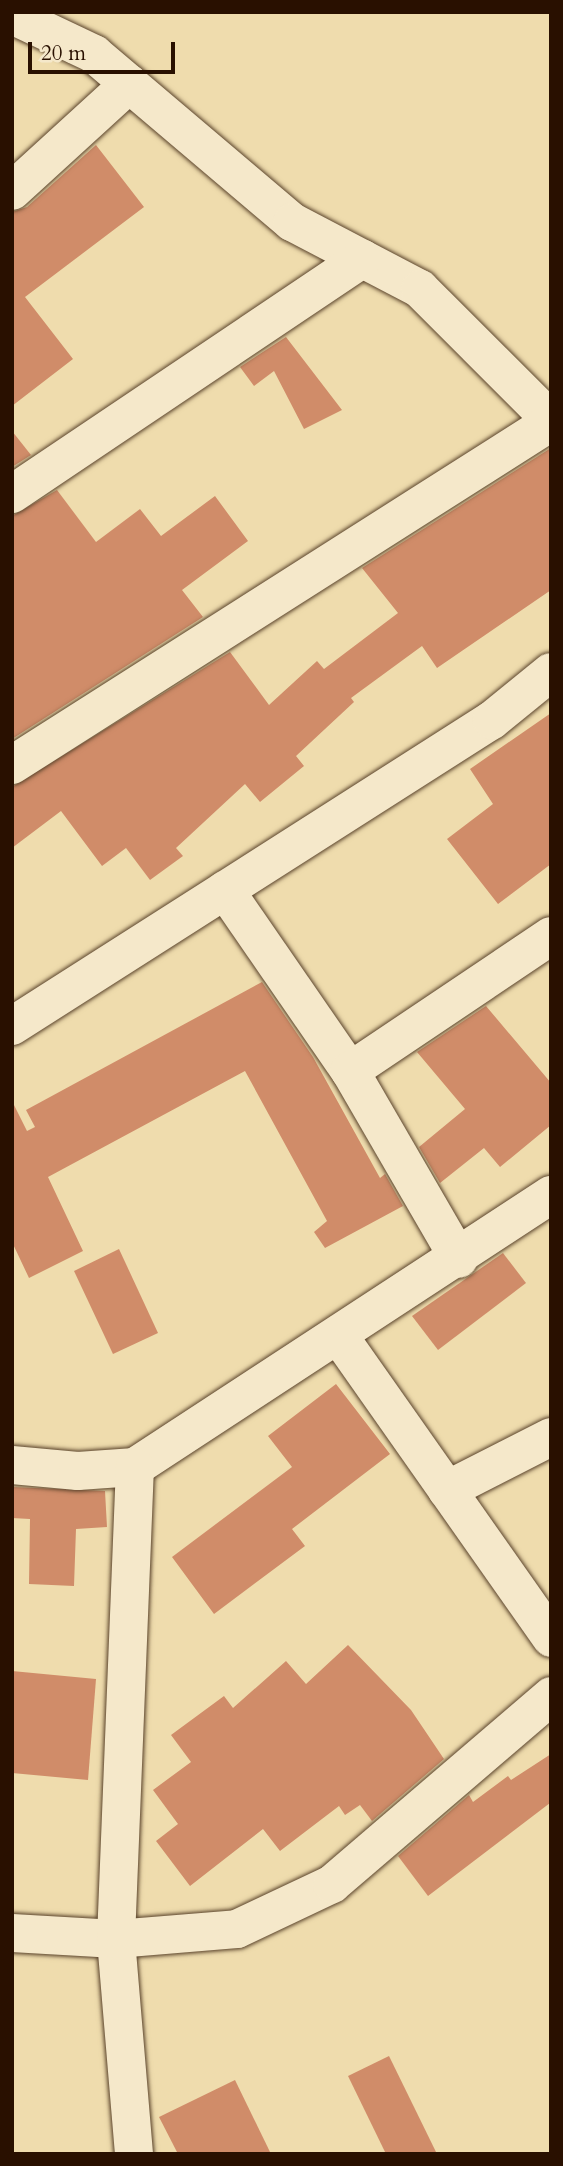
<!DOCTYPE html>
<style>
body{margin:0}
#map{position:relative;width:563px;height:2166px;overflow:hidden;background:#efdcad;font-family:Cardo,serif}
div>[style]{position:absolute}
.building>*{inset:0;background:#d08c69}
.roads{filter:drop-shadow(0 0 2px #5a432b) drop-shadow(0 0 2px #5a432b)}
.minor>*{height:38px;margin:-19px;padding:0 19px;transform-origin:19px;border-radius:19px;background:#f5e8ca}
span{translate:-50% -50%;white-space:nowrap;text-align:center;line-height:1.15;-webkit-text-stroke:6px #f5e8ca;paint-order:stroke}
.frame{position:absolute;inset:0;border:14px solid #291000;pointer-events:none}
.scale{position:absolute;left:28px;top:42px;width:147px;height:32px;box-sizing:border-box;border:4px solid #291000;border-top:0;padding-left:9px;font-size:21px;line-height:24px;white-space:nowrap;color:#291000;-webkit-text-stroke:5px #f5e8ca;paint-order:stroke}
</style>
<div id="map">
<div class="building">
<i style="clip-path:polygon(96px 145px,144px 207px,25px 297px,73px 359px,12px 406px,12px 212px,27px 207px)"></i>
<i style="clip-path:polygon(286px 337px,342px 410px,304px 429px,274px 371px,254px 386px,240px 367px)"></i>
<i style="clip-path:polygon(12px 431px,31px 455px,12px 467px)"></i>
<i style="clip-path:polygon(551px 448px,551px 590px,437px 668px,422px 646px,351px 698px,354px 702px,296px 756px,304px 766px,260px 802px,245px 784px,176px 848px,183px 856px,150px 880px,126px 848px,102px 866px,61px 811px,12px 848px,12px 787px,230px 652px,269px 705px,317px 661px,324px 669px,398px 613px,362px 568px)"></i>
<i style="clip-path:polygon(57px 490px,96px 542px,140px 509px,161px 536px,215px 496px,248px 541px,182px 590px,203px 617px,12px 739px,12px 516px)"></i>
<i style="clip-path:polygon(551px 713px,551px 864px,498px 904px,447px 839px,493px 804px,470px 769px)"></i>
<i style="clip-path:polygon(262px 982px,313px 1057px,380px 1178px,385px 1174px,403px 1206px,325px 1248px,314px 1232px,327px 1221px,245px 1071px,48px 1177px,83px 1251px,29px 1278px,12px 1242px,12px 1101px,27px 1131px,35px 1127px,26px 1110px)"></i>
<i style="clip-path:polygon(486px 1006px,551px 1083px,551px 1125px,500px 1167px,484px 1148px,440px 1183px,419px 1147px,465px 1109px,417px 1052px)"></i>
<i style="clip-path:polygon(119px 1249px,158px 1333px,113px 1354px,74px 1271px)"></i>
<i style="clip-path:polygon(503px 1253px,526px 1283px,438px 1350px,412px 1316px)"></i>
<i style="clip-path:polygon(336px 1384px,390px 1454px,292px 1529px,305px 1546px,214px 1614px,172px 1557px,292px 1467px,268px 1436px)"></i>
<i style="clip-path:polygon(12px 1487px,105px 1491px,107px 1527px,76px 1529px,74px 1586px,29px 1584px,30px 1519px,12px 1518px)"></i>
<i style="clip-path:polygon(348px 1645px,411px 1710px,444px 1759px,372px 1821px,360px 1805px,345px 1815px,339px 1806px,280px 1851px,263px 1829px,190px 1886px,156px 1841px,178px 1824px,153px 1790px,191px 1762px,171px 1735px,224px 1696px,233px 1708px,286px 1661px,306px 1684px)"></i>
<i style="clip-path:polygon(12px 1671px,96px 1679px,88px 1780px,12px 1773px)"></i>
<i style="clip-path:polygon(551px 1754px,550px 1803px,428px 1896px,398px 1856px,469px 1795px,473px 1802px,508px 1776px,511px 1780px)"></i>
<i style="clip-path:polygon(389px 2056px,437px 2154px,386px 2154px,348px 2076px)"></i>
<i style="clip-path:polygon(235px 2080px,271px 2154px,178px 2154px,159px 2117px)"></i>
</div>
<div class="roads">
<div class="minor">
<i style="left:12px;top:15px;width:91px;rotate:25.4deg"></i>
<i style="left:94px;top:54px;width:260px;rotate:40.3deg"></i>
<i style="left:292px;top:222px;width:144px;rotate:27.6deg"></i>
<i style="left:420px;top:289px;width:185px;rotate:45deg"></i>
<i style="left:12px;top:191px;width:159px;rotate:-42.4deg"></i>
<i style="left:12px;top:494px;width:422px;rotate:-33.9deg"></i>
<i style="left:12px;top:765px;width:639px;rotate:-32.47deg"></i>
<i style="left:225px;top:890px;width:220px;rotate:55.4deg"></i>
<i style="left:350px;top:1071px;width:217px;rotate:59.9deg"></i>
<i style="left:12px;top:1026px;width:569px;rotate:-32.52deg"></i>
<i style="left:492px;top:720px;width:76px;rotate:-39.1deg"></i>
<i style="left:350px;top:1071px;width:242px;rotate:-33.9deg"></i>
<i style="left:339px;top:1336px;width:369px;rotate:54.9deg"></i>
<i style="left:12px;top:1465px;width:66px;rotate:5.2deg"></i>
<i style="left:78px;top:1471px;width:57px;rotate:-4deg"></i>
<i style="left:135px;top:1467px;width:497px;rotate:-33.2deg"></i>
<i style="left:447px;top:1490px;width:117px;rotate:-27deg"></i>
<i style="left:12px;top:1933px;width:104px;rotate:3.3deg"></i>
<i style="left:116px;top:1939px;width:121px;rotate:-4.7deg"></i>
<i style="left:237px;top:1929px;width:105px;rotate:-25.3deg"></i>
<i style="left:332px;top:1884px;width:289px;rotate:-40.6deg"></i>
<i style="left:134px;top:2154px;width:216px;rotate:-94.8deg"></i>
<i style="left:116px;top:1939px;width:472px;rotate:-87.7deg"></i>
</div>
</div>
<div class="frame"></div>
<div class="scale">20 m</div>
</div>
